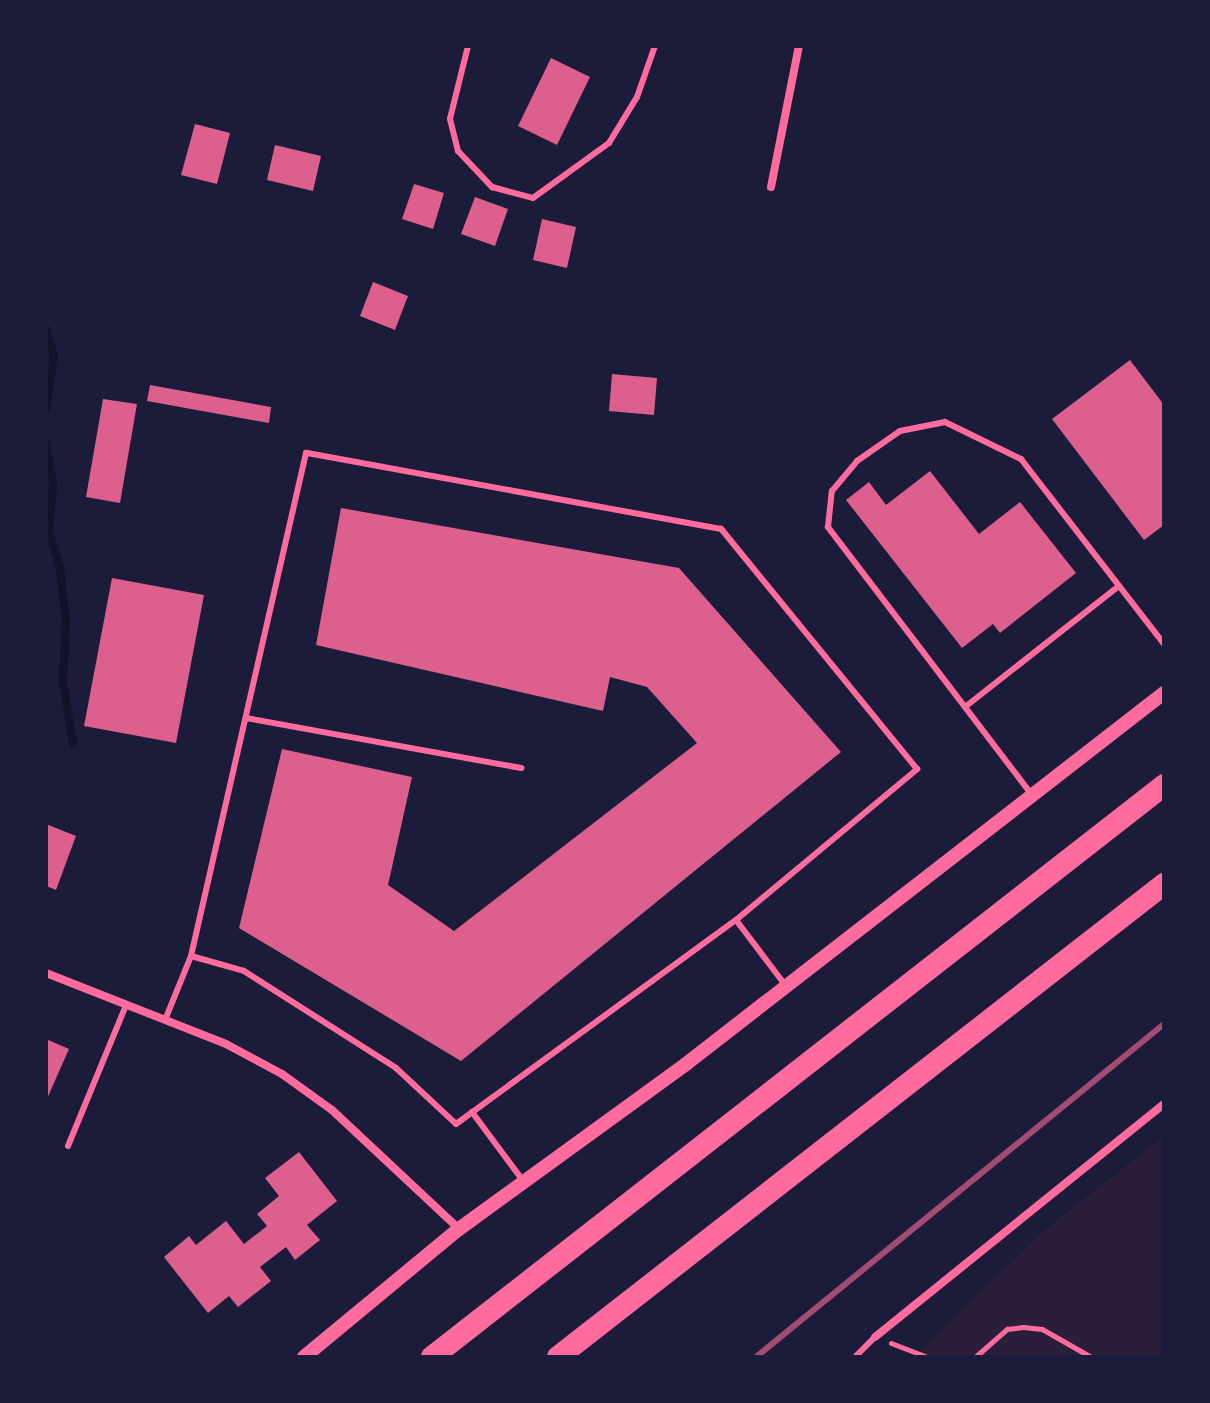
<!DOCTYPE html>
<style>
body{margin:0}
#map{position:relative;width:1210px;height:1403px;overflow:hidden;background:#1b1b3a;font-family:"PT Sans",sans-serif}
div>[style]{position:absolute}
.green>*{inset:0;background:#2a1e3b}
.stream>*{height:8px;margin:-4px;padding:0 4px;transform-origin:4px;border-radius:4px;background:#12122b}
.building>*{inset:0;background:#dd5f8e}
.path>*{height:5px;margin:-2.5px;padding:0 2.5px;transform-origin:2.5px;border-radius:2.5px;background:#ff6b9d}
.service>*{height:6px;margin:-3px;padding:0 3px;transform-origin:3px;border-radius:3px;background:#ff6b9d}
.minor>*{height:8px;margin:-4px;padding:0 4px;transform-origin:4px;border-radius:4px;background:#ff6b9d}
.tertiary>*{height:14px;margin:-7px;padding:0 7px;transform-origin:7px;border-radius:7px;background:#ff6b9d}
.motorway>*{height:22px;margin:-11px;padding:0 11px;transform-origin:11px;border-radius:11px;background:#ff6b9d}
.rail>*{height:6px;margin:-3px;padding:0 3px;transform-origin:3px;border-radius:3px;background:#a44b75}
span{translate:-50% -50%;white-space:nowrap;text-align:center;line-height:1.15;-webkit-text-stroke:8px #1b1b3a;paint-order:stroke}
.frame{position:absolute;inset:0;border:48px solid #1b1b3a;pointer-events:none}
</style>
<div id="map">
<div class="green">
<i style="clip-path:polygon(1164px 1136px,1164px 1357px,914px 1357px,1042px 1232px)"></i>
</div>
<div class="stream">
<i style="left:46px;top:329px;width:27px;rotate:73deg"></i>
<i style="left:54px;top:355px;width:56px;rotate:98.3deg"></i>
<i style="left:46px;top:444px;width:42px;rotate:80.3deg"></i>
<i style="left:53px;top:485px;width:47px;rotate:94.9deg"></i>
<i style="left:49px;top:532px;width:38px;rotate:73deg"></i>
<i style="left:60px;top:568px;width:54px;rotate:83.7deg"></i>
<i style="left:66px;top:622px;width:60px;rotate:92.9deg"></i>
<i style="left:63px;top:682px;width:62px;rotate:80.7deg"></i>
</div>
<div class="building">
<i style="clip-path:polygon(551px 58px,590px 77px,557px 145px,518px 126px)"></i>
<i style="clip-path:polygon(195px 124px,230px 133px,217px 184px,181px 175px)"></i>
<i style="clip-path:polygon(275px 145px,321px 156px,313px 191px,267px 180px)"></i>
<i style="clip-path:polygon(414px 184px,444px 193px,433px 229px,402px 219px)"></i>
<i style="clip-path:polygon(475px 197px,508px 209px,495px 246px,461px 234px)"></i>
<i style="clip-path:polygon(542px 219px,576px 227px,567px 268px,533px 260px)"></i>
<i style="clip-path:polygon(373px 282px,408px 296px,395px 330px,360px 316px)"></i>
<i style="clip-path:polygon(1130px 360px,1164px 405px,1164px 525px,1144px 540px,1052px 419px)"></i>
<i style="clip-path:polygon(612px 374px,657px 378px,654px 415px,609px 411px)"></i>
<i style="clip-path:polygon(150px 385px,271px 407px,269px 423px,147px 401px)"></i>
<i style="clip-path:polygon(103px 399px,137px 404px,120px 503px,86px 497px)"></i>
<i style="clip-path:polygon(930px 471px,979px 534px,1020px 502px,1076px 573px,1000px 633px,993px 624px,962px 648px,846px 500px,869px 482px,886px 505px)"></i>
<i style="clip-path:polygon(341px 508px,679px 568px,841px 752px,461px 1061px,239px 928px,282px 749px,412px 777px,388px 885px,454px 931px,697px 743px,647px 687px,610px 677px,603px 711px,316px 645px)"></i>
<i style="clip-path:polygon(112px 578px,204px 595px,176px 743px,84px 726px)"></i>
<i style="clip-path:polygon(46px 824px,76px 836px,56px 890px,46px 886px)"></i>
<i style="clip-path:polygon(46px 1039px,69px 1049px,46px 1101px)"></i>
<i style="clip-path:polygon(299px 1152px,337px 1201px,307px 1225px,320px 1240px,295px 1260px,286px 1247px,260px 1267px,271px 1281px,238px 1307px,229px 1296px,208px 1313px,164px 1257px,189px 1236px,196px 1245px,226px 1221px,244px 1244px,267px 1226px,257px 1214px,279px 1196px,265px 1178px)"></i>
</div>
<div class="path">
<i style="left:891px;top:1343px;width:39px;rotate:21deg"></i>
<i style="left:975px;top:1357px;width:43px;rotate:-41.2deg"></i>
<i style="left:1007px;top:1329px;width:16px;rotate:-7deg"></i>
<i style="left:1023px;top:1327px;width:19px;rotate:6deg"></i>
<i style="left:1042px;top:1329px;width:56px;rotate:29.7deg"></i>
</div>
<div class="service">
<i style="left:468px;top:46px;width:75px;rotate:103.9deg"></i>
<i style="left:450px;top:119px;width:33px;rotate:76deg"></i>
<i style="left:458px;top:151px;width:50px;rotate:46.6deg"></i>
<i style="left:492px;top:187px;width:42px;rotate:15deg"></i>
<i style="left:533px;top:198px;width:94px;rotate:-35.9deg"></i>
<i style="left:609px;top:143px;width:54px;rotate:-58.7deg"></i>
<i style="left:637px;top:97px;width:54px;rotate:-70.6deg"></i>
<i style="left:965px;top:707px;width:196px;rotate:-38.2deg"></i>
<i style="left:246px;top:718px;width:280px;rotate:10.3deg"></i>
<i style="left:1032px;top:795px;width:337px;rotate:-127.3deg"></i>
<i style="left:828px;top:527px;width:36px;rotate:-84deg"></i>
<i style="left:832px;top:491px;width:39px;rotate:-50deg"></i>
<i style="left:857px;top:461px;width:52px;rotate:-34.9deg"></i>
<i style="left:900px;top:431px;width:46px;rotate:-11.3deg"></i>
<i style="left:945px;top:422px;width:85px;rotate:26deg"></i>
<i style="left:1021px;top:459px;width:234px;rotate:52.3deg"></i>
<i style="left:736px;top:920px;width:236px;rotate:-39.8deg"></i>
<i style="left:917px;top:769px;width:310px;rotate:-129.2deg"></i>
<i style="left:721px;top:529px;width:422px;rotate:-169.6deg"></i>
<i style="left:306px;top:453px;width:516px;rotate:102.88deg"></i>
<i style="left:191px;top:956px;width:55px;rotate:15.8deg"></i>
<i style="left:244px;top:971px;width:180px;rotate:32.5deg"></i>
<i style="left:396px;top:1068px;width:82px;rotate:43deg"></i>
<i style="left:456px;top:1124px;width:346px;rotate:-36.1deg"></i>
<i style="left:736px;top:920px;width:83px;rotate:52.9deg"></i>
<i style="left:165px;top:1020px;width:69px;rotate:-67.9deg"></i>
<i style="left:472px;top:1112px;width:87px;rotate:53.4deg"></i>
<i style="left:68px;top:1146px;width:152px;rotate:-67.6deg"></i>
<i style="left:855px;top:1357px;width:28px;rotate:-45deg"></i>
</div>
<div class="minor">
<i style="left:771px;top:187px;width:144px;rotate:-78.8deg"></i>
<i style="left:46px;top:973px;width:193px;rotate:21.5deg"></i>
<i style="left:226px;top:1044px;width:64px;rotate:28.2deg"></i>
<i style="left:282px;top:1074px;width:62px;rotate:35.8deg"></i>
<i style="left:332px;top:1110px;width:174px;rotate:43.1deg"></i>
<i style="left:875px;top:1337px;width:371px;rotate:-38.9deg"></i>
</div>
<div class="tertiary">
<i style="left:304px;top:1357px;width:201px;rotate:-39.6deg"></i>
<i style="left:459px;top:1229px;width:281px;rotate:-36deg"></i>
<i style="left:686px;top:1064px;width:605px;rotate:-37.82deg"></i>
</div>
<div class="motorway">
<i style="left:432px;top:1357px;width:929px;rotate:-38deg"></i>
<i style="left:558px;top:1357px;width:769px;rotate:-37.97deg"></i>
</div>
<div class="rail">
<i style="left:756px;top:1357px;width:527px;rotate:-39.22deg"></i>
</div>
<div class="frame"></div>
</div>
